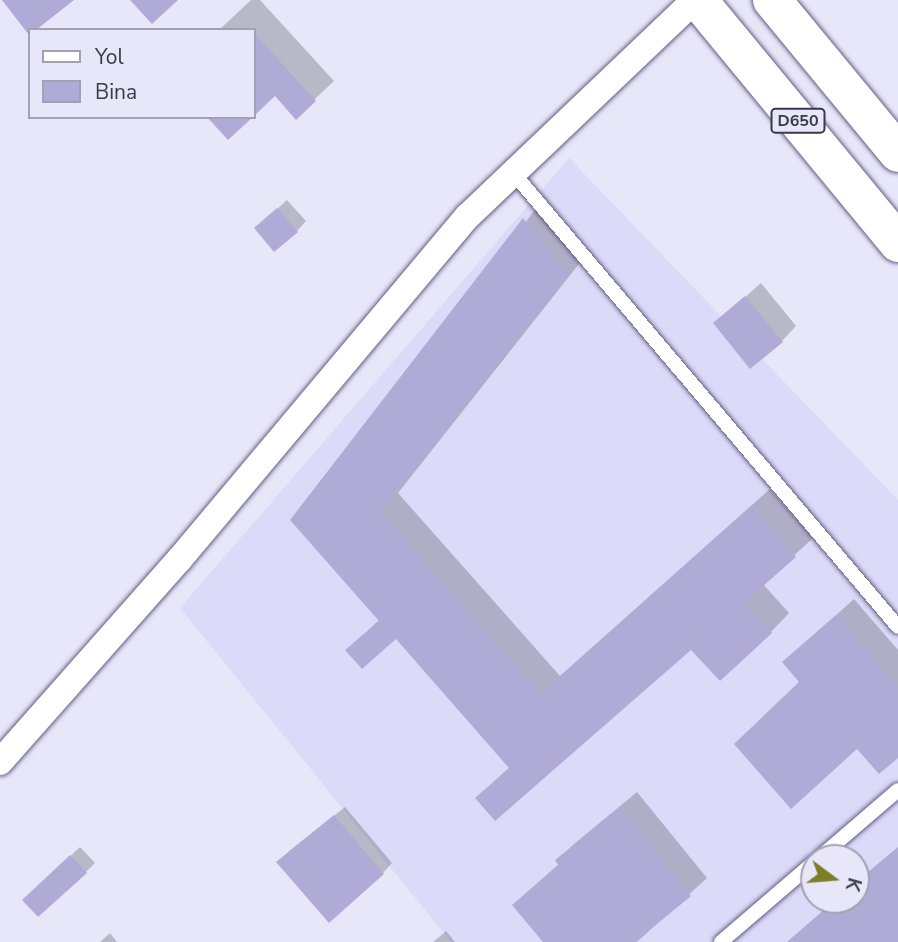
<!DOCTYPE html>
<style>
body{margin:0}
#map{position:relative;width:898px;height:942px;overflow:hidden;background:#e8e7f9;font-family:"Nunito Sans",sans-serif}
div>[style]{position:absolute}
.built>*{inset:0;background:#dcdaf9}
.shadow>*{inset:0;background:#0003}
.building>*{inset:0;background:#b0abd6}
.roads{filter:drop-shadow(0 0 2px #625d84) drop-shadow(0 0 2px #625d84)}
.lane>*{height:14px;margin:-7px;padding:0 7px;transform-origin:7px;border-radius:7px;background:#fff}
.street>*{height:26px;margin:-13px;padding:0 13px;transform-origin:13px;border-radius:13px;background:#fff}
.highway>*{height:38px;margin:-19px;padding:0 19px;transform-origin:19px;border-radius:19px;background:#fff}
span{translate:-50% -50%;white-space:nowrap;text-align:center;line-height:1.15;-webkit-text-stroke:5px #e8e7f9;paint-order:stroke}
.shield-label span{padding:2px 5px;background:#e8e7f9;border:2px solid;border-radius:5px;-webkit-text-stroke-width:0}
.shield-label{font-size:16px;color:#3a384a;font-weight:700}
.legend{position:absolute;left:28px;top:28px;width:228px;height:91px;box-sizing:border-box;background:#e8e7f9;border:2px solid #a2a1b3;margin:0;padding:9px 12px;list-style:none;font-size:21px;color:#3a384a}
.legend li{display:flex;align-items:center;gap:14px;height:35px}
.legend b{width:35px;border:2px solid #a2a1b3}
.north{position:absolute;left:800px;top:844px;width:70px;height:70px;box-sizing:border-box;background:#e8e7f9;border:2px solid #a2a1b3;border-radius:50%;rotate:106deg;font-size:19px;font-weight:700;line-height:28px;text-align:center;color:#3a384a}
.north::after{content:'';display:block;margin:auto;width:24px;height:32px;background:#7e7e27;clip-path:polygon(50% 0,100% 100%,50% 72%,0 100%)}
</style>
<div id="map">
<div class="built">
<i style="clip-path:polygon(evenodd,569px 158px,898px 500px,898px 942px,451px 942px,180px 608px,569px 158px,814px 858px,856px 858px,856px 900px,814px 900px,814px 858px)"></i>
</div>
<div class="shadow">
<i style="clip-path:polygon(251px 0,260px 0,334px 81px,296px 117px,275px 94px,254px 114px,254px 30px,219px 30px)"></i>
<i style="clip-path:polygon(287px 200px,306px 221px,297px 231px,266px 219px)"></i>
<i style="clip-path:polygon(542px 201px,586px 255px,398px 493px,560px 676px,770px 489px,813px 538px,763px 584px,789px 613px,771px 632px,691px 647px,477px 798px,510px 767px,396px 637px,348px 650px,380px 619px,293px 520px)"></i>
<i style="clip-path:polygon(761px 283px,796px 326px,782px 341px,715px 324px)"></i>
<i style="clip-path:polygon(854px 599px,898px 650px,898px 755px,784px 662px)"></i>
<i style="clip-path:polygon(637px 792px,707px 878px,637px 942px,546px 942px,514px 905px,559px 864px,557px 861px,574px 844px)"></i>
<i style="clip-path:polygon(345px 807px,392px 863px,383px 873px,288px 852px)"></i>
<i style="clip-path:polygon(80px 847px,95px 863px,86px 872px,24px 900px)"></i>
<i style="clip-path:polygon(446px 931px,455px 942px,433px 942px)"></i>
<i style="clip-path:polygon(110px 933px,117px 942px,100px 942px)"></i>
</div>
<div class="building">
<i style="clip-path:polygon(2px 0,74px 0,36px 30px,30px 30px,29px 35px)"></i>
<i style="clip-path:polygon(130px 0,178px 0,152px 24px)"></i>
<i style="clip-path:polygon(254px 33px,316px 101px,296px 120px,275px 96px,254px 116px)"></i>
<i style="clip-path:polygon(207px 117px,253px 117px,228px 140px)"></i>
<i style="clip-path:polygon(277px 208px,298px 232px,274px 252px,254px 228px)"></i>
<i style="clip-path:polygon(523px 218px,568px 274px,380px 512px,540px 694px,751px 506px,796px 557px,744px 603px,772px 633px,720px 681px,691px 650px,495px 821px,475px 798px,509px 768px,396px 639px,362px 669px,345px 650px,379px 621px,290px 520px)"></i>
<i style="clip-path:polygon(745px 296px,783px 342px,750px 369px,713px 323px)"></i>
<i style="clip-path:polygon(836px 615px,898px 687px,898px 758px,879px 774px,857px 749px,791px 809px,734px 744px,799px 682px,782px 662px)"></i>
<i style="clip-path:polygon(619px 808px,691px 896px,635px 942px,543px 942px,512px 905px,558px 865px,555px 860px)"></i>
<i style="clip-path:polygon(334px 815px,384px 874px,329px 923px,276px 862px)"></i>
<i style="clip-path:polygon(898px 847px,898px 942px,787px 942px,835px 900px,856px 900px,856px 882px)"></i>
<i style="clip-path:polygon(70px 855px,87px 873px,38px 917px,22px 900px)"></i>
</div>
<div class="roads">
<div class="lane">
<i style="left:515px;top:175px;width:592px;rotate:49.72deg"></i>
<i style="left:819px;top:858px;width:104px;rotate:-40.7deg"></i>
<i style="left:721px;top:942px;width:123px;rotate:-40.7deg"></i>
</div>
<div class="street">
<i style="left:0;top:762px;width:270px;rotate:-48.5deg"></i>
<i style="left:179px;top:560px;width:448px;rotate:-50deg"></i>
<i style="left:467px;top:217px;width:315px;rotate:-43.6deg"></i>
</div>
<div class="highway">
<i style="left:698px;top:0;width:315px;rotate:50.5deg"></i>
<i style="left:772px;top:0;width:198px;rotate:50.5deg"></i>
</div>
</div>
<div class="shield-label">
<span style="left:798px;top:121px">D650</span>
</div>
<ul class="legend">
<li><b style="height:9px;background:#fff"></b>Yol</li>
<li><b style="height:19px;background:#b0abd6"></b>Bina</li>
</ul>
<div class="north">K</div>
</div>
